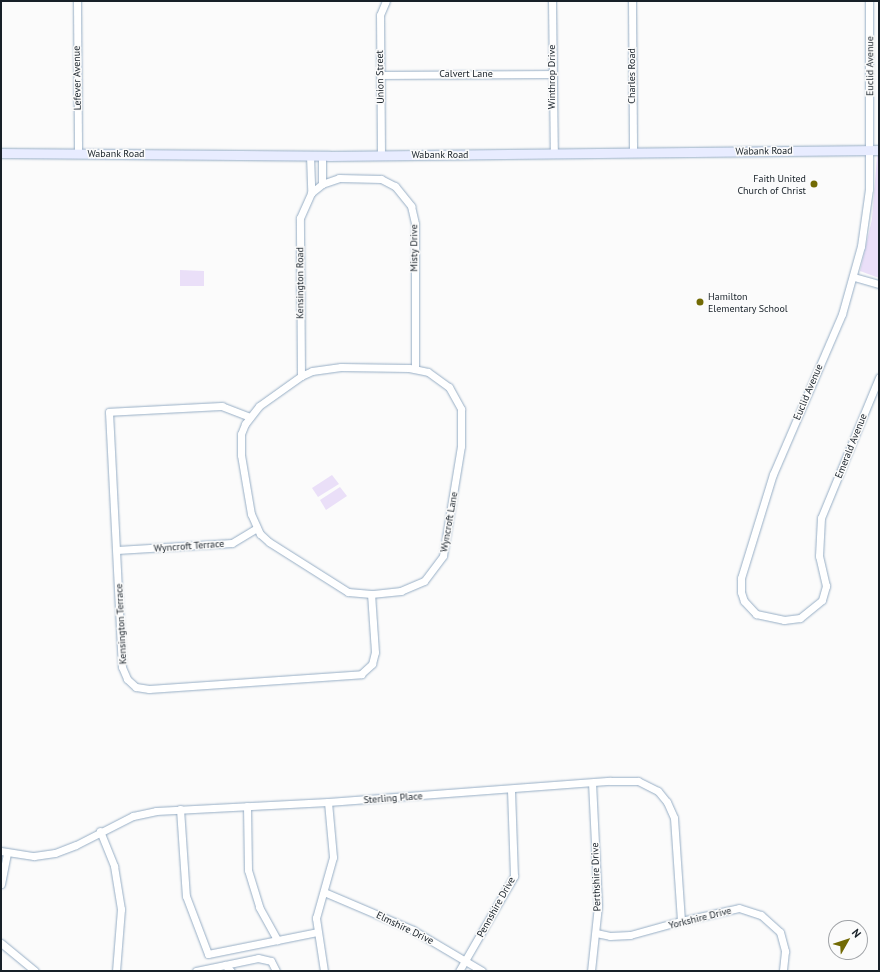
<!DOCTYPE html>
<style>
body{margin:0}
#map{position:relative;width:880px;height:972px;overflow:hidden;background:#fbfbfb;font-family:"PT Sans",sans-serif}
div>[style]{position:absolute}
.green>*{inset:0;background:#eadff8}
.roads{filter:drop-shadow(0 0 1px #97aec5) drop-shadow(0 0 1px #97aec5)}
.street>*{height:7px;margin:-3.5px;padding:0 3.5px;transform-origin:3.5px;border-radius:3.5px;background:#fff}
.secondary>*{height:9px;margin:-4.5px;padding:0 4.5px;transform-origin:4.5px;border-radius:4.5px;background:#e8ecff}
.dots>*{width:11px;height:11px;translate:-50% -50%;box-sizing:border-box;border:2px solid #fbfbfb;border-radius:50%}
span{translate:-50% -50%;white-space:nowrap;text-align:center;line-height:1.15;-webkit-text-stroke:3px #fbfbfb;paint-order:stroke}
.street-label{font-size:10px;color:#172028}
.poi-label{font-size:10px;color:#172028}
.right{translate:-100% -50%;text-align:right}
.left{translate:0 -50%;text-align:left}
.frame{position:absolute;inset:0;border:2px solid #172028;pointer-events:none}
.north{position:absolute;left:828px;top:920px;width:40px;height:40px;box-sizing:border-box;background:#fbfbfb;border:1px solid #a0a3a7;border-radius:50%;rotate:51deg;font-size:11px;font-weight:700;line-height:16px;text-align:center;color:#172028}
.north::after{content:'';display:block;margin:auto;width:14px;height:18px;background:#726a04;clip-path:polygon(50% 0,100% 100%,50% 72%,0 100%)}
</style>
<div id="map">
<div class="green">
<i style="clip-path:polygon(877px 156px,879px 156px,879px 278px,860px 271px,872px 219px)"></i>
<i style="clip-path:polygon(180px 270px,204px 271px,204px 286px,180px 286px)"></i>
<i style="clip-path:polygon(332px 475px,339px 484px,318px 497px,312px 488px)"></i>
<i style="clip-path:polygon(340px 487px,347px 496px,326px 510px,320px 500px)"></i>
</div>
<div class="roads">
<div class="street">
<i style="left:77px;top:1px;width:153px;rotate:89.6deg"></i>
<i style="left:552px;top:1px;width:153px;rotate:89.3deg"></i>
<i style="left:632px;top:1px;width:151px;rotate:89.6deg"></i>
<i style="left:869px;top:1px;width:188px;rotate:90deg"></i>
<i style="left:869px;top:189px;width:58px;rotate:98deg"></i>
<i style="left:861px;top:246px;width:71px;rotate:105.6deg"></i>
<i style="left:842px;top:314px;width:174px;rotate:113.3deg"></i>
<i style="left:773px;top:474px;width:109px;rotate:107.1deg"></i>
<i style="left:741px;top:578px;width:14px;rotate:90deg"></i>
<i style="left:741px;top:592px;width:9px;rotate:72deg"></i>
<i style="left:744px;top:601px;width:18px;rotate:47deg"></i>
<i style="left:756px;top:614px;width:29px;rotate:12deg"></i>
<i style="left:784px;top:620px;width:16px;rotate:-7deg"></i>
<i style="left:800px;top:618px;width:28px;rotate:-39deg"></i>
<i style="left:822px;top:600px;width:15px;rotate:-74deg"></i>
<i style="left:826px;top:586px;width:31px;rotate:-103deg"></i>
<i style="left:819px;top:556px;width:38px;rotate:-87deg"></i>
<i style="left:821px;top:518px;width:152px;rotate:-67.6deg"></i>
<i style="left:380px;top:75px;width:173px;rotate:-0.3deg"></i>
<i style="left:310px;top:155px;width:38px;rotate:88deg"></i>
<i style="left:322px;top:155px;width:29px;rotate:90deg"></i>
<i style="left:381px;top:155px;width:140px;rotate:-90.4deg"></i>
<i style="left:380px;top:15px;width:15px;rotate:-67deg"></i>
<i style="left:854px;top:277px;width:26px;rotate:16deg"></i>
<i style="left:341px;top:367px;width:68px;rotate:0.8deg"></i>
<i style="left:409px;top:368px;width:19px;rotate:12deg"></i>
<i style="left:428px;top:372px;width:26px;rotate:36deg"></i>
<i style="left:449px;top:387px;width:25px;rotate:61deg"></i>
<i style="left:461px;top:409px;width:37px;rotate:90deg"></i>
<i style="left:461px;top:446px;width:111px;rotate:99.3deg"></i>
<i style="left:443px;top:556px;width:31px;rotate:127deg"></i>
<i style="left:424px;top:581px;width:25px;rotate:157deg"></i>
<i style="left:401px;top:591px;width:30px;rotate:174deg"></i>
<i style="left:371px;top:594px;width:23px;rotate:-175deg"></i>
<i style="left:348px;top:592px;width:93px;rotate:-147.7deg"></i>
<i style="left:269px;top:542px;width:12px;rotate:-138deg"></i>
<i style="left:260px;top:534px;width:22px;rotate:-114deg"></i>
<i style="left:251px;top:514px;width:60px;rotate:-99.6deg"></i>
<i style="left:241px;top:455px;width:21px;rotate:-90deg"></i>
<i style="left:241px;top:434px;width:11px;rotate:-68deg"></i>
<i style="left:245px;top:424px;width:23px;rotate:-52deg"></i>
<i style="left:259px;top:406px;width:52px;rotate:-35.5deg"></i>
<i style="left:301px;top:376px;width:12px;rotate:-24deg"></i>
<i style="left:312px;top:371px;width:29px;rotate:-8deg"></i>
<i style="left:301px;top:376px;width:158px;rotate:-90.4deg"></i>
<i style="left:300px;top:218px;width:27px;rotate:-66deg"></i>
<i style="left:311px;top:193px;width:14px;rotate:-39deg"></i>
<i style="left:322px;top:184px;width:18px;rotate:-19deg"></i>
<i style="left:339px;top:178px;width:42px;rotate:1.4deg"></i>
<i style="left:381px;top:179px;width:16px;rotate:27deg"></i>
<i style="left:395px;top:186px;width:26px;rotate:51deg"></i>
<i style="left:411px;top:206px;width:18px;rotate:77deg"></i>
<i style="left:415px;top:224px;width:145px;rotate:90deg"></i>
<i style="left:250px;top:417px;width:30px;rotate:-159deg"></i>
<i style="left:222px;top:406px;width:113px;rotate:177deg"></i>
<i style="left:109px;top:412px;width:255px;rotate:87.1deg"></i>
<i style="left:122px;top:667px;width:13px;rotate:67deg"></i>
<i style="left:127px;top:679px;width:12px;rotate:42deg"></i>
<i style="left:136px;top:687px;width:13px;rotate:9deg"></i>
<i style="left:149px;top:689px;width:213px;rotate:-4deg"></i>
<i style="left:361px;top:674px;width:15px;rotate:-42deg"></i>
<i style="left:372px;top:664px;width:12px;rotate:-76deg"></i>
<i style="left:375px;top:652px;width:58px;rotate:-93.9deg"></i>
<i style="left:117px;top:550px;width:115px;rotate:-3.5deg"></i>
<i style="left:232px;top:543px;width:29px;rotate:-31deg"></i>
<i style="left:247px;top:806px;width:64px;rotate:89.1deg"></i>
<i style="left:248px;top:870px;width:39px;rotate:73deg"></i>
<i style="left:259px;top:907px;width:38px;rotate:61deg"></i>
<i style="left:180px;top:809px;width:87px;rotate:86.1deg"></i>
<i style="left:186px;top:896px;width:62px;rotate:69.2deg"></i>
<i style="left:208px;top:954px;width:111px;rotate:-11.4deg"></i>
<i style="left:100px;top:831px;width:38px;rotate:68deg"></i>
<i style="left:114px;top:866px;width:44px;rotate:80.8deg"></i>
<i style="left:121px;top:909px;width:62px;rotate:94.6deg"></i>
<i style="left:1px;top:851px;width:33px;rotate:9deg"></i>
<i style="left:34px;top:856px;width:21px;rotate:-8deg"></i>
<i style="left:55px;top:853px;width:22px;rotate:-21deg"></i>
<i style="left:76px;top:845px;width:64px;rotate:-27deg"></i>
<i style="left:133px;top:816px;width:24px;rotate:-12deg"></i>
<i style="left:156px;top:811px;width:172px;rotate:-3deg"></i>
<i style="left:328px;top:802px;width:283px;rotate:-4.3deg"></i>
<i style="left:610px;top:781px;width:28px"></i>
<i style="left:638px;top:781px;width:22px;rotate:27deg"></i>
<i style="left:658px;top:791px;width:14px;rotate:51deg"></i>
<i style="left:667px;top:802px;width:17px;rotate:66deg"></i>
<i style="left:674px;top:818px;width:103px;rotate:86.1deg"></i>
<i style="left:1px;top:884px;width:32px;rotate:-79deg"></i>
<i style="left:324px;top:892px;width:97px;rotate:23.1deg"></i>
<i style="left:413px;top:930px;width:80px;rotate:30.7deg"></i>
<i style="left:596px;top:933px;width:14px;rotate:12deg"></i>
<i style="left:610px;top:936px;width:20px;rotate:-3deg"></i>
<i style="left:630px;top:935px;width:53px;rotate:-15.4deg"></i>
<i style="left:681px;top:921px;width:59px;rotate:-12.6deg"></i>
<i style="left:739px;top:908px;width:23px;rotate:18deg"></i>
<i style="left:761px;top:915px;width:25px;rotate:42deg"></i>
<i style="left:780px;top:932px;width:20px;rotate:75deg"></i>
<i style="left:785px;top:951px;width:20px;rotate:96deg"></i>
<i style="left:1px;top:943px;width:44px;rotate:39.5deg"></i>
<i style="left:225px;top:965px;width:8px;rotate:45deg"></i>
<i style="left:196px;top:971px;width:63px;rotate:-11.8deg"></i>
<i style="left:258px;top:958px;width:13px;rotate:13deg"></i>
<i style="left:271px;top:961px;width:11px;rotate:63deg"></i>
<i style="left:324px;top:971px;width:54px;rotate:-98.6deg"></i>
<i style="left:316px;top:918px;width:63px;rotate:-74.4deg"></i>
<i style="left:333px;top:857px;width:55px;rotate:-95.2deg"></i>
<i style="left:459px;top:971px;width:110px;rotate:-59.9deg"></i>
<i style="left:514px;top:876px;width:87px;rotate:-92deg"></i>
<i style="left:591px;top:971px;width:66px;rotate:-83.9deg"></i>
<i style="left:598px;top:905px;width:121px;rotate:-92.8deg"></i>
</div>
<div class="secondary">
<i style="left:1px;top:153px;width:328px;rotate:0.5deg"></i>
<i style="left:329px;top:156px;width:550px;rotate:-0.63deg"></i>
</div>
</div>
<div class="dots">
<i style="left:814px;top:184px;background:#726a04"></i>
<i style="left:700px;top:302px;background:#726a04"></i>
</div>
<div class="street-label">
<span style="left:870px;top:66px;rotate:-90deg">Euclid Avenue</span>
<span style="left:466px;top:74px">Calvert Lane</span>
<span style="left:632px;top:76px;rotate:-90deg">Charles Road</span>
<span style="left:380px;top:77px;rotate:-91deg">Union Street</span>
<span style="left:552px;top:77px;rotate:-90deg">Winthrop Drive</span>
<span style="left:77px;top:78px;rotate:-91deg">Lefever Avenue</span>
<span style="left:764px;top:151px;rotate:-1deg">Wabank Road</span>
<span style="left:116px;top:154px">Wabank Road</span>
<span style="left:440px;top:155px">Wabank Road</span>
<span style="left:414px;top:248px;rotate:-90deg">Misty Drive</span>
<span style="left:300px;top:283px;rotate:-90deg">Kensington Road</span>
<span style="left:808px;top:392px;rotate:-67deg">Euclid Avenue</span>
<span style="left:851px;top:446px;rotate:-68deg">Emerald Avenue</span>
<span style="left:449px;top:522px;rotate:-80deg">Wyncroft Lane</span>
<span style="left:189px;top:546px;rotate:-4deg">Wyncroft Terrace</span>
<span style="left:121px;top:624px;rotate:-93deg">Kensington Terrace</span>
<span style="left:393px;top:798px;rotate:-4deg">Sterling Place</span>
<span style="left:596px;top:877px;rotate:-92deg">Perthshire Drive</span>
<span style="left:496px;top:907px;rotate:-61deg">Pennshire Drive</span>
<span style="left:700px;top:918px;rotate:-14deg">Yorkshire Drive</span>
<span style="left:405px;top:928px;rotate:26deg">Elmshire Drive</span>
</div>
<div class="poi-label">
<span class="right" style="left:806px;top:184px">Faith United<br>Church of Christ</span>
<span class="left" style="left:708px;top:302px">Hamilton<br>Elementary School</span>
</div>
<div class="frame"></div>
<div class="north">N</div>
</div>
